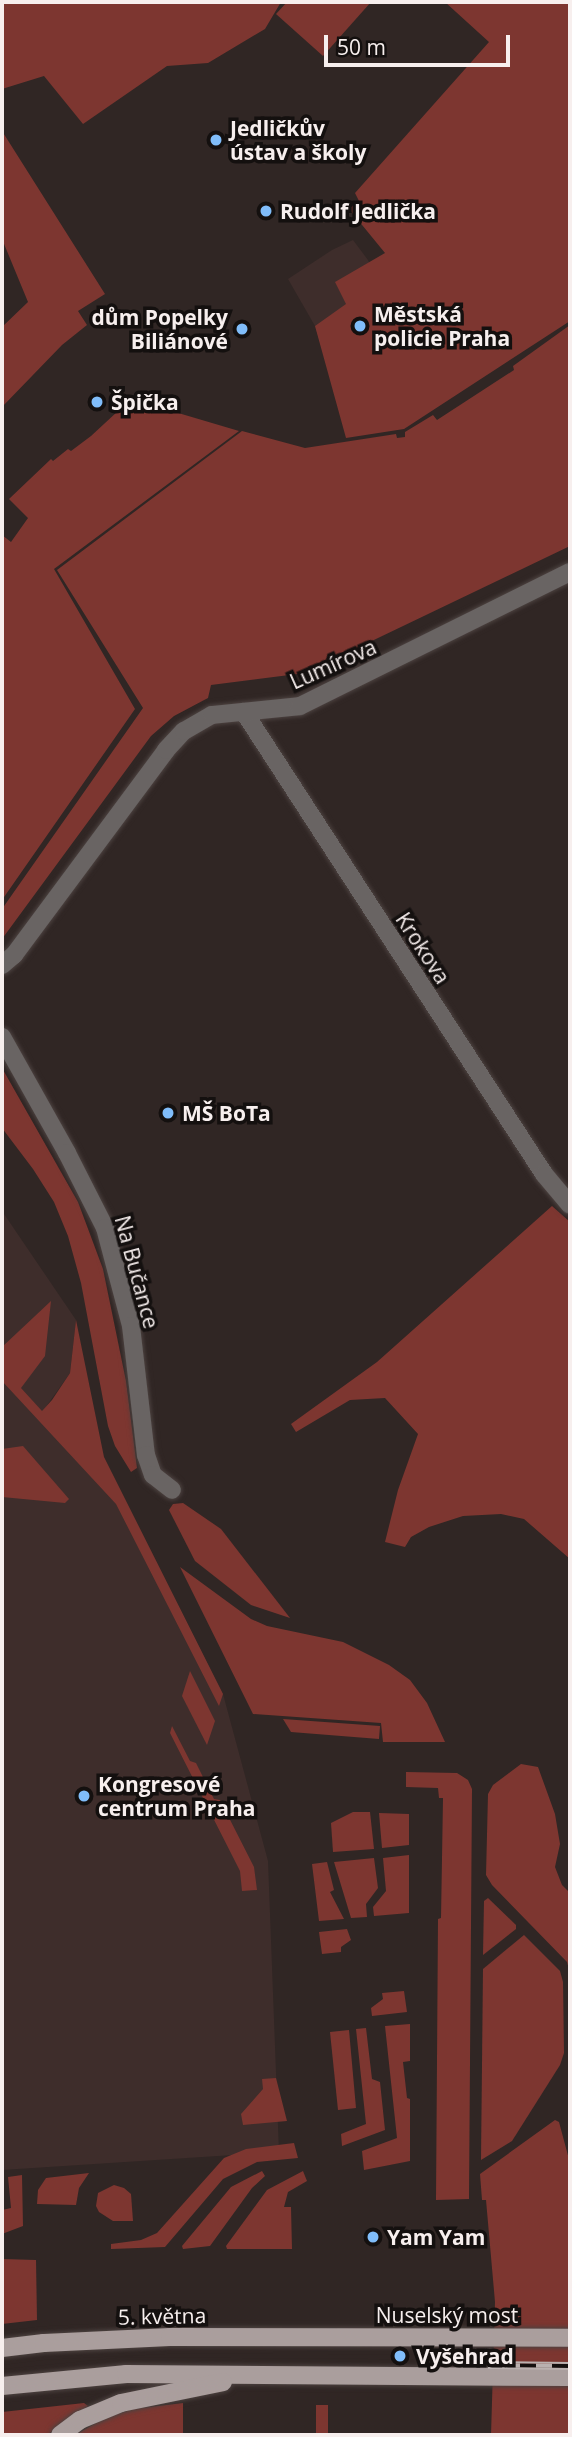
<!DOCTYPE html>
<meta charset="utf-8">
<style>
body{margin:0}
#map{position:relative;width:572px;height:2437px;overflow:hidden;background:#302624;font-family:"Open Sans",sans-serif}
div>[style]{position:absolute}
.built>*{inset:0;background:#3e2d2b}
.green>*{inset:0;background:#7d3630}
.roads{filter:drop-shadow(0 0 2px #4c4240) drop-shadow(0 0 2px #4c4240)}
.minor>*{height:18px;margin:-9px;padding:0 9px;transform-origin:9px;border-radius:9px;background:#696463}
.major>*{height:18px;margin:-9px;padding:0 9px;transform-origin:9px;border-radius:9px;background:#aa9e9d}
.rail>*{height:8px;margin-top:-4px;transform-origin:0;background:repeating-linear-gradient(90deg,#14100f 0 16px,#bab1b0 0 32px);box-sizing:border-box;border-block:2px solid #bab1b0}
.dots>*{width:19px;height:19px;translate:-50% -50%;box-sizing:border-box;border:4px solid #14100f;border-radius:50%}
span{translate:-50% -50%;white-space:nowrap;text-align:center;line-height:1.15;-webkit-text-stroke:7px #14100f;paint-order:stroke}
.poi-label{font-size:21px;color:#f7efee;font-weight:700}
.left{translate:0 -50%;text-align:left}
.right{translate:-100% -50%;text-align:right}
.street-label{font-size:21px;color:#f7efee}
.frame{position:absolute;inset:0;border:4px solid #f7efee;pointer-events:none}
.scale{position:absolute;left:324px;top:35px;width:186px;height:32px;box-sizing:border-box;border:4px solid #f7efee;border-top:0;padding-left:9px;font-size:21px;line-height:24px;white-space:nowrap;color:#f7efee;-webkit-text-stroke:5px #14100f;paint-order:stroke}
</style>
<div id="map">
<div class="built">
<i style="clip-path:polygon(353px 240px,368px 260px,428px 397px,338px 402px,315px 326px,288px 279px,332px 250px)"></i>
<i style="clip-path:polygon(2px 1211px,76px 1320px,70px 1373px,43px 1411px,123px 1497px,223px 1694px,268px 1861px,279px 2152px,2px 2170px)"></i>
</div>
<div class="green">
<i style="clip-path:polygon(2px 2px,281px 2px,265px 29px,208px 63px,167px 66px,83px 124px,44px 76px,2px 89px)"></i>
<i style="clip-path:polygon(287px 2px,371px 2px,323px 56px,276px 14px)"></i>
<i style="clip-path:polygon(445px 2px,570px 2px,570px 321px,404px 429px,346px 438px,315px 326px,346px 304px,335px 282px,385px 253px,349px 209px,359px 201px,355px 193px,489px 42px)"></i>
<i style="clip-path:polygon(2px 131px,105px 294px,78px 311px,87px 325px,62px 345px,2px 407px,2px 327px,28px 302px,2px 239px)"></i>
<i style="clip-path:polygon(570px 325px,570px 546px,305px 673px,211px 685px,208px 698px,174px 716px,151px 736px,2px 939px,2px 909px,143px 708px,57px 570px,242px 431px,305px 448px,396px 434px,397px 438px,405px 437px,405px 432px,433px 415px,437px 420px,514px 370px,513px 366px)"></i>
<i style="clip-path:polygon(131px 399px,239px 431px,54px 569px,135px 709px,2px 900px,2px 535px,11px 542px,28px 518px,9px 499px,51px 459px,53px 461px,68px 449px,71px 451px,91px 436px)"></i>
<i style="clip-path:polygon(2px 1068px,78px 1202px,103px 1269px,126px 1381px,137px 1468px,131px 1472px,115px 1446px,108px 1426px,81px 1283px,68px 1236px,54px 1202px,33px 1169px,2px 1128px)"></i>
<i style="clip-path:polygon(552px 1206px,570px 1222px,570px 1559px,524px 1519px,501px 1514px,463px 1516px,429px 1527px,411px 1537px,405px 1547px,385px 1542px,398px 1490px,418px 1434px,385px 1398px,350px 1400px,296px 1432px,291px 1424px,377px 1362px)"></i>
<i style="clip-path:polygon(51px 1301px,45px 1356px,21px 1388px,42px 1411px,52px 1400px,70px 1373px,76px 1320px,104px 1457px,223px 1694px,219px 1706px,116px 1504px,2px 1381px,2px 1347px)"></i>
<i style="clip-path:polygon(23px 1446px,69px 1499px,65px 1503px,2px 1497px,2px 1449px)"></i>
<i style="clip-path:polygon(183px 1503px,221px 1529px,290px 1618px,251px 1605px,195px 1561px,169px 1510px,173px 1504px)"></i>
<i style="clip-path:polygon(180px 1567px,251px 1619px,267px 1626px,343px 1642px,389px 1665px,410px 1680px,427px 1703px,445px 1742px,383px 1742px,381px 1723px,253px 1714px)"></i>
<i style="clip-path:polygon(190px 1671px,215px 1721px,207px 1745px,182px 1696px)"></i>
<i style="clip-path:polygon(283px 1719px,380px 1726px,379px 1739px,291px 1732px)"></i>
<i style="clip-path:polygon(172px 1726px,190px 1761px,196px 1763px,214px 1799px,220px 1800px,254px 1867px,257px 1890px,242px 1891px,240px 1871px,170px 1733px)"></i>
<i style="clip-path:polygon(521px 1764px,538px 1767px,555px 1814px,560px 1844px,555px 1867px,562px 1885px,570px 1893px,570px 1973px,567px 1962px,492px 1885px,486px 1875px,488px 1794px,493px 1785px)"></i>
<i style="clip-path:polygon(406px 1772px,457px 1773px,468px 1780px,472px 1789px,469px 2199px,436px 2200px,438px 1919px,441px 1918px,443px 1798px,439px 1798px,438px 1788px,406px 1787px)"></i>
<i style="clip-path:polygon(353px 1812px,370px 1812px,374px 1849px,333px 1852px,331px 1823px)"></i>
<i style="clip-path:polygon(379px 1813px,409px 1814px,409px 1845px,382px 1848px)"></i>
<i style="clip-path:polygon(409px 1855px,409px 1913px,374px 1916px,373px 1907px,386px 1891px,383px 1858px)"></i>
<i style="clip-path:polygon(374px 1858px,378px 1888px,366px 1904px,367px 1917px,351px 1918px,334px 1862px)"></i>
<i style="clip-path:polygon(327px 1862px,334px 1890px,330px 1892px,344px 1919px,319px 1921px,312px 1864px)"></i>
<i style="clip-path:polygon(488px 1898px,516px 1925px,516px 1929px,483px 1955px,484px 1901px)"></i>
<i style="clip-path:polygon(347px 1929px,351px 1940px,341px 1947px,341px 1952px,322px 1954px,319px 1932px)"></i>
<i style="clip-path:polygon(524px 1935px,560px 1971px,563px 1982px,564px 2053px,560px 2065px,512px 2141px,481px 2160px,483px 1969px)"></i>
<i style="clip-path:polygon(404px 1991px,407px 2012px,372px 2016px,371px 2008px,383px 1999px,382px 1993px)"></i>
<i style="clip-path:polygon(410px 2024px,410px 2061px,403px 2062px,407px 2098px,410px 2099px,410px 2161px,364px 2170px,362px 2151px,397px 2138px,385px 2026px)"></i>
<i style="clip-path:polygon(366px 2028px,372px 2079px,380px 2082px,385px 2130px,342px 2146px,341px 2134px,366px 2124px,356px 2029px)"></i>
<i style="clip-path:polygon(349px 2030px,356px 2108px,338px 2110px,330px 2032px)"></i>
<i style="clip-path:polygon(276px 2078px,287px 2121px,243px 2125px,241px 2114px,263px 2089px,262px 2079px)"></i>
<i style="clip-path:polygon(555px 2120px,559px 2122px,570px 2163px,570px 2435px,491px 2435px,495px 2302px,486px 2200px,482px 2200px,480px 2174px)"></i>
<i style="clip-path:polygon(294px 2143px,298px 2158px,257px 2162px,223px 2179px,165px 2247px,111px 2249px,111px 2244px,141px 2240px,157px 2233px,224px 2158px,246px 2149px)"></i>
<i style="clip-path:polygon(262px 2171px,265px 2176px,252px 2188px,210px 2246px,183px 2249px,182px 2246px,231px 2187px)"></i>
<i style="clip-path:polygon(303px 2171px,307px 2181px,288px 2192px,284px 2207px,291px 2207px,292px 2249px,227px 2249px,226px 2246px,267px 2190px)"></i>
<i style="clip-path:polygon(89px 2173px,79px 2188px,76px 2205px,37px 2204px,38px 2190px,46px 2178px)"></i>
<i style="clip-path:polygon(22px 2175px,23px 2226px,2px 2234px,2px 2210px,11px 2208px,8px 2177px)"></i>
<i style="clip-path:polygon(114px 2185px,124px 2188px,131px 2194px,133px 2221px,113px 2221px,99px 2212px,96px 2206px,98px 2193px)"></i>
<i style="clip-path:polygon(2px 2259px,36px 2260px,37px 2320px,2px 2324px)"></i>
<i style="clip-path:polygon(84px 2403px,88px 2406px,47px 2435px,2px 2435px,2px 2412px)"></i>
<i style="clip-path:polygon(183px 2403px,183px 2435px,75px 2435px,105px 2418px,133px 2409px)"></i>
<i style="clip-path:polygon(316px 2405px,328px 2405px,328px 2435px,316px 2435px)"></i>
</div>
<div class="roads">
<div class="minor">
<i style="left:244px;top:712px;width:551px;rotate:57deg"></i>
<i style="left:544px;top:1174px;width:40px;rotate:50deg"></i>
<i style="left:2px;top:965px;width:16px;rotate:-40deg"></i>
<i style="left:14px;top:955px;width:255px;rotate:-53.4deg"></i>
<i style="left:166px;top:750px;width:26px;rotate:-47deg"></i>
<i style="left:184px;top:731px;width:32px;rotate:-30deg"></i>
<i style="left:212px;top:715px;width:88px;rotate:-5.8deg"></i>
<i style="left:300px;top:706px;width:301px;rotate:-26.4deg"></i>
<i style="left:2px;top:1037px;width:133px;rotate:60.7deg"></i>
<i style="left:67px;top:1153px;width:84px;rotate:63.1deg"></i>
<i style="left:105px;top:1228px;width:101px;rotate:75.1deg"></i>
<i style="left:131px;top:1326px;width:130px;rotate:83.4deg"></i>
<i style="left:146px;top:1455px;width:21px;rotate:71deg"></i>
<i style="left:153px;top:1475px;width:24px;rotate:38deg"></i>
</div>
<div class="major">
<i style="left:2px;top:2348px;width:42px;rotate:-6.8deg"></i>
<i style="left:44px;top:2343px;width:126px;rotate:-2.7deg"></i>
<i style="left:170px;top:2337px;width:400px;rotate:0.1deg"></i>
<i style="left:2px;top:2386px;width:125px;rotate:-5.5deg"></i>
<i style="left:126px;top:2374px;width:444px;rotate:0.4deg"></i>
<i style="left:60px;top:2435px;width:25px;rotate:-37deg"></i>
<i style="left:80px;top:2420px;width:44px;rotate:-22.5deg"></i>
<i style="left:121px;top:2403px;width:104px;rotate:-11.6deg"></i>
</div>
</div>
<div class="rail">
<i style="left:488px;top:2365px;width:82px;rotate:0.7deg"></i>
</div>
<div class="dots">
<i style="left:216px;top:140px;background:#80bdfa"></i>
<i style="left:266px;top:211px;background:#80bdfa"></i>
<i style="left:360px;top:326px;background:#80bdfa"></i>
<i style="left:242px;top:329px;background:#80bdfa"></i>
<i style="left:97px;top:402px;background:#80bdfa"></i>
<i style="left:168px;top:1113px;background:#80bdfa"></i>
<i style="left:84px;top:1796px;background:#80bdfa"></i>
<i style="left:373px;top:2237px;background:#80bdfa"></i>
<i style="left:400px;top:2356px;background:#80bdfa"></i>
</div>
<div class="poi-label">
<span class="left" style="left:230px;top:140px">Jedličkův<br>ústav a školy</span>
<span class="left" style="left:280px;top:211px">Rudolf Jedlička</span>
<span class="left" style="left:374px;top:326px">Městská<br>policie Praha</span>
<span class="right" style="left:228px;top:329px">dům Popelky<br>Biliánové</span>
<span class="left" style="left:111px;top:402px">Špička</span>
<span class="left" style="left:182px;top:1113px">MŠ BoTa</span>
<span class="left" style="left:98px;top:1796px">Kongresové<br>centrum Praha</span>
<span class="left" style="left:387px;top:2237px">Yam Yam</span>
<span class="left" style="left:416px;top:2356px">Vyšehrad</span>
</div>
<div class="street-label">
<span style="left:333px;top:664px;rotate:-24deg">Lumírova</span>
<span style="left:423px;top:948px;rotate:57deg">Krokova</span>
<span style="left:137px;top:1272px;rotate:75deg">Na Bučance</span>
<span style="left:447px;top:2315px">Nuselský most</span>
<span style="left:162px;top:2316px;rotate:-1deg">5. května</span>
</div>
<div class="frame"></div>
<div class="scale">50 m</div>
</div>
